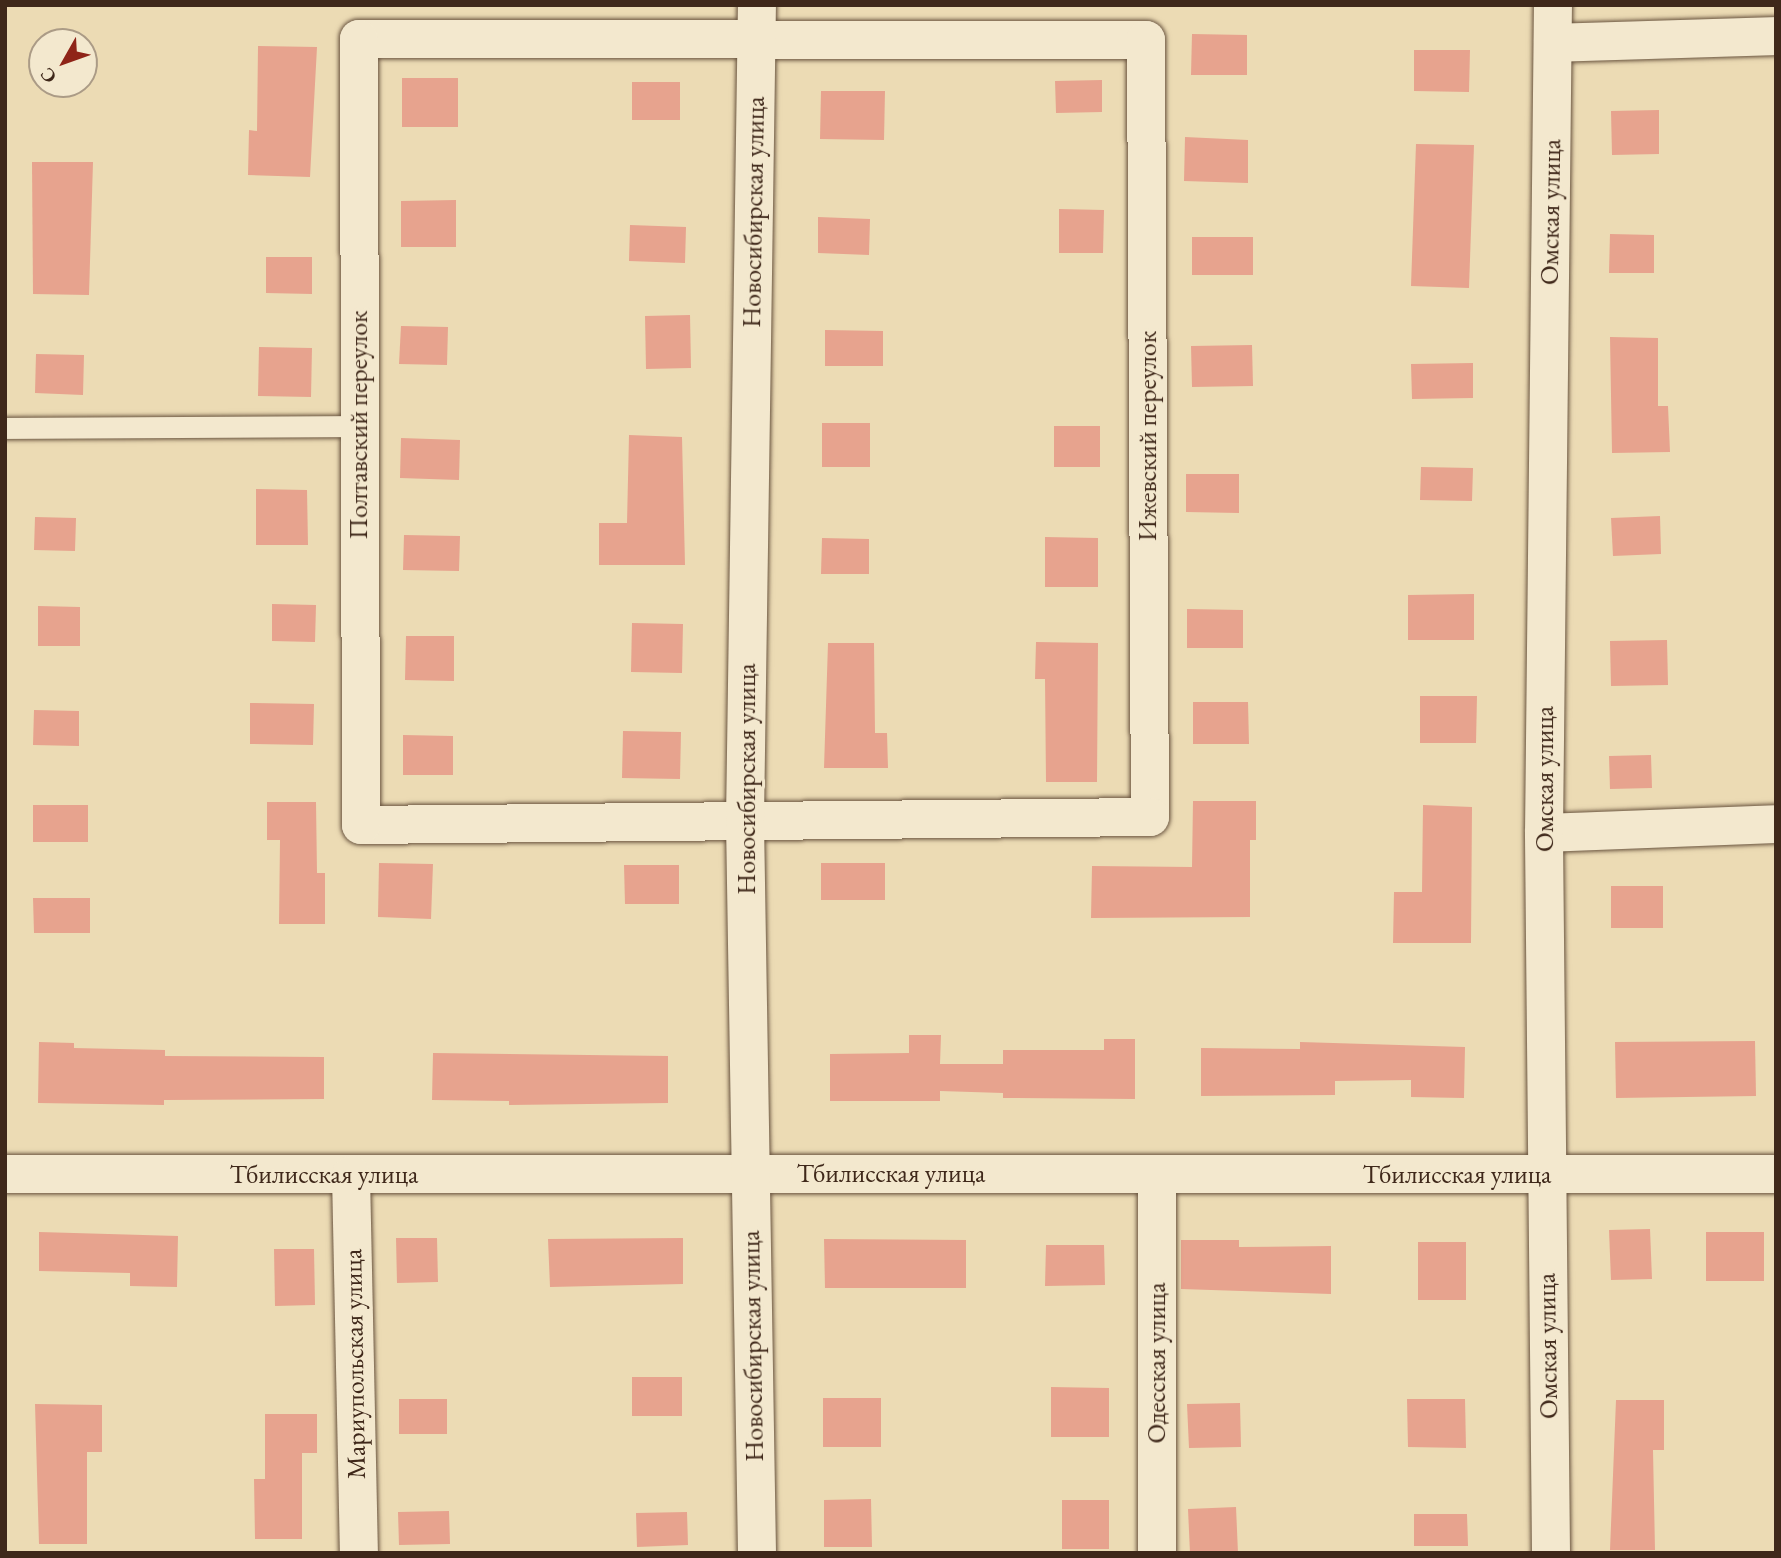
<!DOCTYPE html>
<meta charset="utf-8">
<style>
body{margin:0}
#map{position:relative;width:1781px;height:1558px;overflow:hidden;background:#ecdbb4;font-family:"EB Garamond",serif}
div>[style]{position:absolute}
.building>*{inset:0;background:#e7a38e}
.roads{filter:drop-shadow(0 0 2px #6a5540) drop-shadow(0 0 2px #6a5540)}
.lane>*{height:21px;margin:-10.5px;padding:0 10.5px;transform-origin:10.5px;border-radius:10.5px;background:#f3e8ce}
.street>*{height:38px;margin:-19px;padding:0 19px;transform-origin:19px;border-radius:19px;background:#f3e8ce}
span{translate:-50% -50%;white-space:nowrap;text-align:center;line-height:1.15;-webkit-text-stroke:6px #f3e8ce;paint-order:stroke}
.street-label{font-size:26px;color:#3f281a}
.frame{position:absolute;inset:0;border:7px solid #3f281a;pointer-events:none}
.north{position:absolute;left:28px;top:28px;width:70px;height:70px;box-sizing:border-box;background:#f3e8ce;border:2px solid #ab9b86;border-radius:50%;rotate:230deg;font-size:19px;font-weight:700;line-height:28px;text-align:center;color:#3f281a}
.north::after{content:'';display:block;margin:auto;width:24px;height:32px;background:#8f2418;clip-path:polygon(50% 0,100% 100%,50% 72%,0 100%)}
</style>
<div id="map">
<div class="building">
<i style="clip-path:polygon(1192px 34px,1247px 35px,1247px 75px,1191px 75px)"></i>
<i style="clip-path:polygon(258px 46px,317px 47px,310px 177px,248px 175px,249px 130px,257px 131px)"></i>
<i style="clip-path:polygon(1414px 50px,1470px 50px,1469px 92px,1414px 91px)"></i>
<i style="clip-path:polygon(402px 78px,458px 78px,458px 127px,402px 127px)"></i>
<i style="clip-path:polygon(1102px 80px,1102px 112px,1056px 113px,1055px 81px)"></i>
<i style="clip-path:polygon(632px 82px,680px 82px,680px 120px,632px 120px)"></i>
<i style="clip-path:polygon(821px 91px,885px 91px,884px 140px,820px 139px)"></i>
<i style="clip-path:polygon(1659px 110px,1659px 154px,1612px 155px,1611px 111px)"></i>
<i style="clip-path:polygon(1185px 137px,1248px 140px,1248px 183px,1184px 181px)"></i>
<i style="clip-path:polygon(1416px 144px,1474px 145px,1469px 288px,1411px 286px)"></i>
<i style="clip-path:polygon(32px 162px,93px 162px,89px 295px,33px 294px)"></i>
<i style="clip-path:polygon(456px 200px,456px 247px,401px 247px,401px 201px)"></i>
<i style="clip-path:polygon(1059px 209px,1104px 210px,1103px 253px,1059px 253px)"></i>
<i style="clip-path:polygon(818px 217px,870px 219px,869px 255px,818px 253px)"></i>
<i style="clip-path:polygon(630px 225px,686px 227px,685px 263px,629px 261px)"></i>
<i style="clip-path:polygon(1610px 234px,1654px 235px,1654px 273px,1609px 273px)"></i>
<i style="clip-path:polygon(1192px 237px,1253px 237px,1253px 275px,1192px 275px)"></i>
<i style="clip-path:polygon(266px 257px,312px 257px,312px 294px,266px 293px)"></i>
<i style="clip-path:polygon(690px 315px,691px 368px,646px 369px,645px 316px)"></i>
<i style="clip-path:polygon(401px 326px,448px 327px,447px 365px,399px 364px)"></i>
<i style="clip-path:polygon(825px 330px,883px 331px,883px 366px,825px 366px)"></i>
<i style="clip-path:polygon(1610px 337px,1658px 338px,1658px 406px,1668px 406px,1670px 452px,1612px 453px)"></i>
<i style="clip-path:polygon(1252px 345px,1253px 386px,1192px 387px,1191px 346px)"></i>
<i style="clip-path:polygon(259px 347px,312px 348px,311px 397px,258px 396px)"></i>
<i style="clip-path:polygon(36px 354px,84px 355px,83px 395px,35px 393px)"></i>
<i style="clip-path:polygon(1473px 363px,1473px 398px,1412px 399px,1411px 364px)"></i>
<i style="clip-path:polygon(822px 423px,870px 423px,870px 467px,822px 467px)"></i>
<i style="clip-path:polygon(1054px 426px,1100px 426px,1100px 467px,1054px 467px)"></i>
<i style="clip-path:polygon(629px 435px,682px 437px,685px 565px,599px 565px,599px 523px,627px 523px)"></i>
<i style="clip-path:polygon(401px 438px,460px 440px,459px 480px,400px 478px)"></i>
<i style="clip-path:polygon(1421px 467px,1473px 468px,1472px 501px,1420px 500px)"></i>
<i style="clip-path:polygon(1186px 474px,1239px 474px,1239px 513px,1186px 512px)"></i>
<i style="clip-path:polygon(256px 489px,307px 490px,308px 545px,256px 545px)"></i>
<i style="clip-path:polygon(1660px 516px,1661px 554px,1613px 556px,1611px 518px)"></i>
<i style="clip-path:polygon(35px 517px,76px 518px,75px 551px,34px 550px)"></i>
<i style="clip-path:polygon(404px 535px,460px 536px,459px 571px,403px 570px)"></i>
<i style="clip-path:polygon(1045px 537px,1098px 538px,1098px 587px,1045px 587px)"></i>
<i style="clip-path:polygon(822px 538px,869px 539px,869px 574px,821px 574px)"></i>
<i style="clip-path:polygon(1474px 594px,1474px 640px,1408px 640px,1408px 595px)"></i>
<i style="clip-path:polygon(272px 604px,316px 605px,315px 642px,272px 641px)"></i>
<i style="clip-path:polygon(38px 606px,80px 607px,80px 646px,38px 646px)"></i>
<i style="clip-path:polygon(1187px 609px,1243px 610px,1243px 648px,1187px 648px)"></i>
<i style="clip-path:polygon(632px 623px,683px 624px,682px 673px,631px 672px)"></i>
<i style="clip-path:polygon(406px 636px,454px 636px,454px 681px,405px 680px)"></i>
<i style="clip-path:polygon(1667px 640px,1668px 685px,1611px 686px,1610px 641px)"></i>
<i style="clip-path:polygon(1036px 642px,1098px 643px,1097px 782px,1046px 782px,1045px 679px,1035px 679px)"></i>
<i style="clip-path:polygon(828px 643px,874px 643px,875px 733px,887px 733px,888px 768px,824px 768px)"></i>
<i style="clip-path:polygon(1420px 696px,1477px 696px,1476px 743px,1420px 743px)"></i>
<i style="clip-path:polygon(1193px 702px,1248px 702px,1249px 744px,1193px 744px)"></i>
<i style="clip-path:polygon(250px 703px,314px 704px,313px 745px,250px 744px)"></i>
<i style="clip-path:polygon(34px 710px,79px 711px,79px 746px,33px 745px)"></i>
<i style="clip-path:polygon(623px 731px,681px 732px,680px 779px,622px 778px)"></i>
<i style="clip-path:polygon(403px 735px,453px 736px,453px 775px,403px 775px)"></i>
<i style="clip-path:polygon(1651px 755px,1652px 788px,1610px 789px,1609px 756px)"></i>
<i style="clip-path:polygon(1193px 801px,1256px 801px,1256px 840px,1250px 840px,1250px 917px,1091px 918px,1092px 866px,1192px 867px)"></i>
<i style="clip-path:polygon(267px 802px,316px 802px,317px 873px,325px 873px,325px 924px,279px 924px,280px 840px,267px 840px)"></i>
<i style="clip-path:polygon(33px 805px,88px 805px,88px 842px,33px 842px)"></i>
<i style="clip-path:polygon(1423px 805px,1472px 807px,1471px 943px,1393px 943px,1394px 892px,1422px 892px)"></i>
<i style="clip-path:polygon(379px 863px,433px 864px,431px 919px,378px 917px)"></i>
<i style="clip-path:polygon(821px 863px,885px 863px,885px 900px,821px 900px)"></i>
<i style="clip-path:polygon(624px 865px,679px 865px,679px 904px,625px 904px)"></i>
<i style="clip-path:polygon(1611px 886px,1663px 886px,1663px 928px,1611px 928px)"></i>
<i style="clip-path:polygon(33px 898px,90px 898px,90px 933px,34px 933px)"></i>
<i style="clip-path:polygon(909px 1035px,941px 1035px,940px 1064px,1003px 1064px,1003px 1050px,1104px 1050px,1104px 1039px,1135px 1039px,1135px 1099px,1003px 1098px,1003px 1093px,940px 1091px,940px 1101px,830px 1101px,830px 1054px,909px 1053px)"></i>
<i style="clip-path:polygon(1755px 1041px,1756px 1096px,1616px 1098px,1615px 1042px)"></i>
<i style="clip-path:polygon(39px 1042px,74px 1043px,74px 1048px,165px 1050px,165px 1056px,324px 1057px,324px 1099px,164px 1100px,164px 1105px,38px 1103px)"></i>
<i style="clip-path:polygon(1300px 1042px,1465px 1047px,1464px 1098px,1411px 1097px,1411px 1080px,1335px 1081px,1335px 1095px,1201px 1096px,1201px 1048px,1300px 1049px)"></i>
<i style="clip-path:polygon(433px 1053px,668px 1056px,668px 1103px,509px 1105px,509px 1101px,432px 1100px)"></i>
<i style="clip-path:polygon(1650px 1229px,1652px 1279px,1611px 1280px,1609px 1230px)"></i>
<i style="clip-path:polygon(39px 1232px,178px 1236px,177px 1287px,130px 1286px,130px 1273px,39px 1271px)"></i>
<i style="clip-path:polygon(1706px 1232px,1764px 1232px,1764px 1281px,1706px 1281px)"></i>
<i style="clip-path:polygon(396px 1238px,437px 1238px,438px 1282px,397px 1283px)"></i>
<i style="clip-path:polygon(683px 1238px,683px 1284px,550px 1287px,548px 1239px)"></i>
<i style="clip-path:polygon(824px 1239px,966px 1240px,966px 1288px,825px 1288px)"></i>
<i style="clip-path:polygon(1181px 1240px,1239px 1240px,1239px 1247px,1331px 1246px,1331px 1294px,1181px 1289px)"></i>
<i style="clip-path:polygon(1418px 1242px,1466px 1242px,1466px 1300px,1418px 1300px)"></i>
<i style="clip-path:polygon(1046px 1245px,1104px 1245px,1105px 1285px,1045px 1286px)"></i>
<i style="clip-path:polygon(274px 1249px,314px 1249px,315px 1305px,275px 1306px)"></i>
<i style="clip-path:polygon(632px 1377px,682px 1377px,682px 1416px,632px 1416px)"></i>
<i style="clip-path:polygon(1051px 1387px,1109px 1388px,1109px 1437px,1051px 1437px)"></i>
<i style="clip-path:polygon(823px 1398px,881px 1398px,881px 1447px,823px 1447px)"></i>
<i style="clip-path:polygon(399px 1399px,447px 1399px,447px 1434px,399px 1434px)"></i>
<i style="clip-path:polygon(1407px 1399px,1465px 1399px,1466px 1448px,1408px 1447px)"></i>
<i style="clip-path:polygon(1616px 1400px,1664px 1400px,1664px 1450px,1653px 1450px,1655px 1550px,1610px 1550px)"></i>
<i style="clip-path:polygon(1240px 1403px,1241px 1447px,1189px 1448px,1187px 1404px)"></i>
<i style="clip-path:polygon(35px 1404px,102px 1405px,102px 1452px,87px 1452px,87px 1544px,39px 1544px)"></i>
<i style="clip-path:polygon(265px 1414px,317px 1414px,317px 1453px,302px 1453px,302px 1539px,255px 1539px,254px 1479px,265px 1479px)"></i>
<i style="clip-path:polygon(871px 1499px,872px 1547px,824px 1547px,824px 1500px)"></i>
<i style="clip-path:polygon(1062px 1500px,1109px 1500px,1109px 1549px,1062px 1549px)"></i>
<i style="clip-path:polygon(1236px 1507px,1238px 1553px,1190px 1553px,1188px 1509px)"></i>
<i style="clip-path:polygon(449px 1511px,450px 1544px,399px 1545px,398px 1512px)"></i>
<i style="clip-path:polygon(687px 1512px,688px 1545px,637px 1547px,636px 1513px)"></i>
<i style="clip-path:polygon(1414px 1514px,1467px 1514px,1468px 1546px,1414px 1546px)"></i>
</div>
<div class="roads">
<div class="lane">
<i style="left:5px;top:428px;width:354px;rotate:-0.3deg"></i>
</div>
<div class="street">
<i style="left:359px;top:39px;width:787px;rotate:0.07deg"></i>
<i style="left:1146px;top:40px;width:777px;rotate:89.71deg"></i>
<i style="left:1150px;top:817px;width:789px;rotate:179.42deg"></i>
<i style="left:361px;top:825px;width:786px;rotate:-90.15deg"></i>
<i style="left:1553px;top:43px;width:223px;rotate:-1.8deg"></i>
<i style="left:1544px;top:833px;width:232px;rotate:-2.2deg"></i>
<i style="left:5px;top:1174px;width:1771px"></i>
<i style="left:351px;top:1175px;width:378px;rotate:88.8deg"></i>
<i style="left:757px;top:1553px;width:733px;rotate:-90.94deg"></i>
<i style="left:745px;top:820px;width:815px;rotate:-89.16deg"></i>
<i style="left:1157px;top:1553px;width:379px;rotate:-90deg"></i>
<i style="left:1551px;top:1553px;width:720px;rotate:-90.56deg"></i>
<i style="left:1544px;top:833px;width:828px;rotate:-89.38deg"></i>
</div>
</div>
<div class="street-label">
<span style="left:754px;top:212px;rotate:-89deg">Новосибирская улица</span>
<span style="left:1551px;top:212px;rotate:-89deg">Омская улица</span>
<span style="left:359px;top:425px;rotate:-90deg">Полтавский переулок</span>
<span style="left:1148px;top:436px;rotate:-90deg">Ижевский переулок</span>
<span style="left:747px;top:779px;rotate:-90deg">Новосибирская улица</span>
<span style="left:1545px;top:779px;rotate:-90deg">Омская улица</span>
<span style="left:891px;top:1174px">Тбилисская улица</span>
<span style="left:324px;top:1175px">Тбилисская улица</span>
<span style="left:1457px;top:1175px">Тбилисская улица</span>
<span style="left:753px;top:1346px;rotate:-91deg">Новосибирская улица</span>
<span style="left:1548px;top:1346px;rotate:-91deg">Омская улица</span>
<span style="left:1157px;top:1363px;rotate:-90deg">Одесская улица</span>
<span style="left:355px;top:1364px;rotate:-91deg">Мариупольская улица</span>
</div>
<div class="frame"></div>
<div class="north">С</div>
</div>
